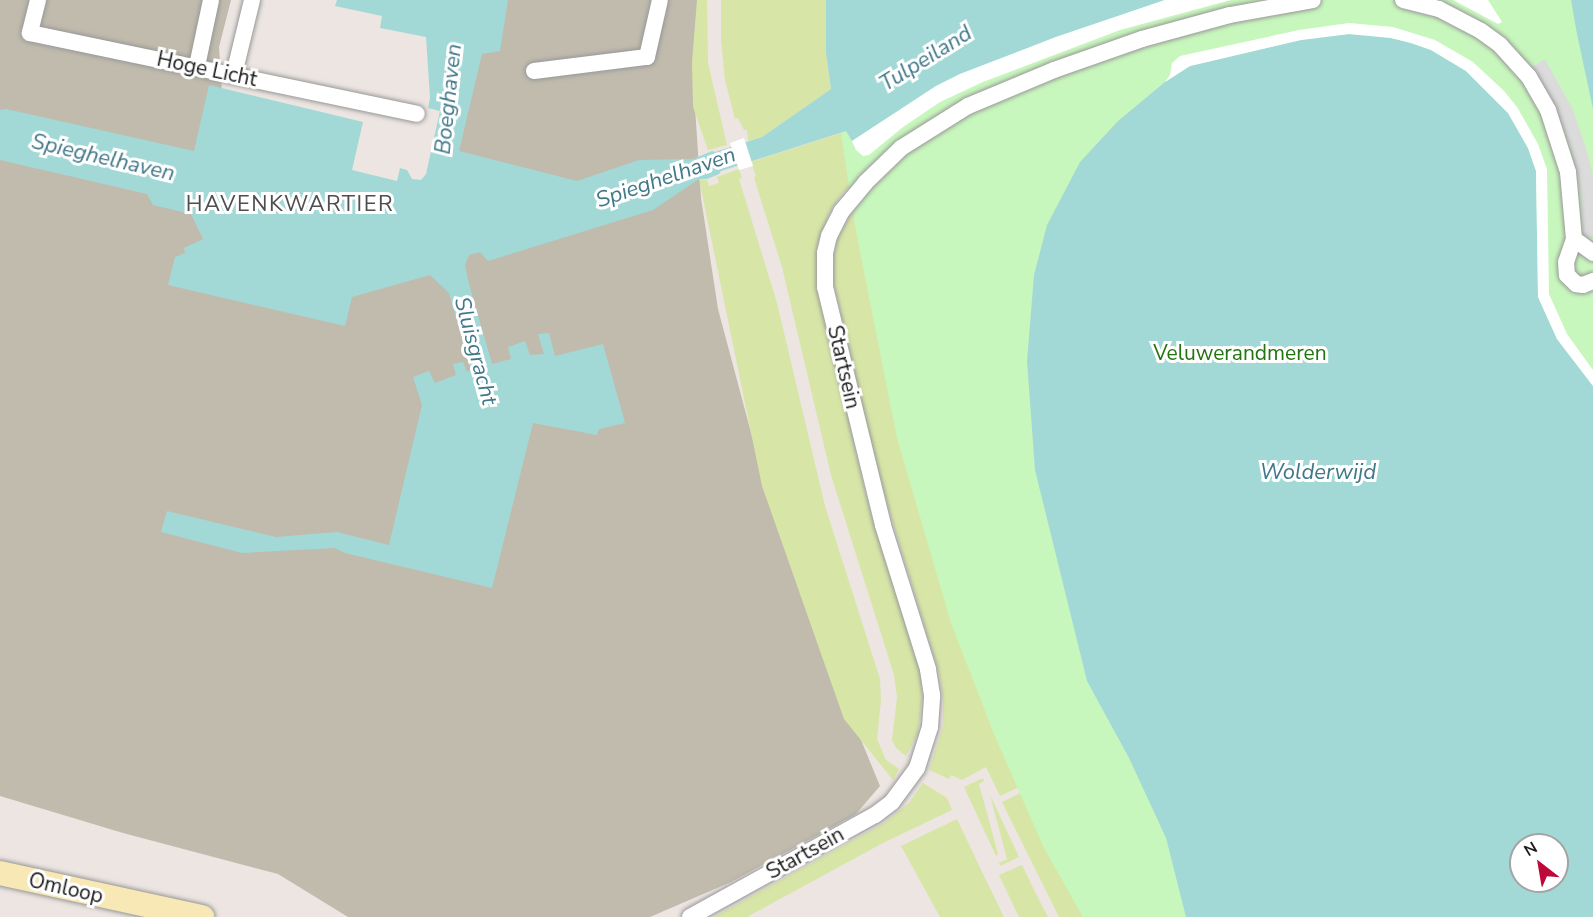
<!DOCTYPE html>
<style>
body{margin:0}
#map{position:relative;width:1593px;height:917px;overflow:hidden;background:#ece5e1;font-family:"Nunito Sans",sans-serif}
div>[style]{position:absolute}
.construction>*{inset:0;background:#c0bbad}
.grass>*{inset:0;background:#d7e6a7}
.park>*{inset:0;background:#c8f7bd}
.parking>*{inset:0;background:#dbdbdb}
.water>*{inset:0;background:#a2d9d7}
.pier>*{inset:0;background:#fff}
.roads{filter:drop-shadow(0 0 2px #989898) drop-shadow(0 0 2px #989898)}
.minor>*{height:16px;margin:-8px;padding:0 8px;transform-origin:8px;border-radius:8px;background:#fff}
.secondary>*{height:24px;margin:-12px;padding:0 12px;transform-origin:12px;border-radius:12px;background:#f7e8b5}
span{translate:-50% -50%;white-space:nowrap;text-align:center;line-height:1.15;-webkit-text-stroke:6px #fff;paint-order:stroke}
.street-label{font-size:21px;color:#1b1b1b}
.park-label{font-size:21px;color:#21740f}
.water-label{font-size:22px;color:#407888;font-style:italic}
.neighbourhood-label{font-size:22px;color:#4e4e4e;letter-spacing:1.5px}
.north{position:absolute;left:1509px;top:833px;width:60px;height:60px;box-sizing:border-box;background:#fff;border:2px solid #a4a4a4;border-radius:50%;rotate:329deg;font-size:16px;font-weight:700;line-height:24px;text-align:center;color:#1b1b1b}
.north::after{content:'';display:block;margin:auto;width:21px;height:27px;background:#bf0739;clip-path:polygon(50% 0,100% 100%,50% 72%,0 100%)}
</style>
<div id="map">
<div class="construction">
<i style="clip-path:polygon(0 0,231px 0,219px 47px,225px 138px,447px 197px,489px 0,701px 0,693px 77px,701px 198px,718px 309px,757px 455px,847px 706px,880px 786px,856px 814px,731px 882px,650px 917px,348px 917px,278px 874px,123px 833px,0 796px)"></i>
</div>
<div class="grass">
<i style="clip-path:polygon(697px 0,707px 0,708px 63px,727px 145px,708px 150px,693px 107px,692px 62px)"></i>
<i style="clip-path:polygon(721px 0,826px 0,826px 53px,831px 89px,762px 137px,748px 141px,747px 130px,744px 130px,738px 118px,735px 119px,725px 80px,721px 40px)"></i>
<i style="clip-path:polygon(847px 131px,877px 158px,840px 196px,829px 213px,817px 248px,818px 289px,867px 499px,921px 674px,922px 699px,918px 733px,906px 756px,896px 748px,892px 740px,897px 697px,894px 675px,831px 475px,782px 267px,754px 178px,756px 176px,751px 162px)"></i>
<i style="clip-path:polygon(739px 169px,742px 178px,739px 179px,777px 303px,825px 506px,880px 679px,881px 700px,877px 739px,886px 760px,899px 769px,893px 780px,844px 719px,762px 486px,699px 179px,707px 180px,709px 186px,719px 183px,717px 177px)"></i>
<i style="clip-path:polygon(855px 207px,1053px 771px,1000px 796px,986px 767px,962px 780px,951px 775px,949px 779px,929px 770px,943px 726px,943px 698px,939px 673px,879px 477px,834px 285px,832px 269px,837px 238px)"></i>
<i style="clip-path:polygon(1055px 776px,1103px 917px,1059px 917px,1002px 802px)"></i>
<i style="clip-path:polygon(983px 778px,984px 781px,979px 784px,998px 854px,996px 856px,964px 787px)"></i>
<i style="clip-path:polygon(923px 783px,947px 798px,952px 810px,883px 843px,747px 917px,714px 917px,884px 823px,909px 803px)"></i>
<i style="clip-path:polygon(990px 795px,1019px 857px,1000px 866px,999px 863px,1007px 859px)"></i>
<i style="clip-path:polygon(957px 819px,983px 874px,1004px 917px,940px 917px,901px 846px)"></i>
<i style="clip-path:polygon(1022px 865px,1039px 900px,1048px 917px,1019px 917px,999px 875px)"></i>
</div>
<div class="park">
<i style="clip-path:polygon(evenodd,826px 0,1593px 0,1593px 917px,1083px 917px,1044px 848px,994px 734px,951px 623px,897px 438px,855px 226px,827px 39px,826px 0,1521px 845px,1557px 845px,1557px 881px,1521px 881px,1521px 845px)"></i>
</div>
<div class="parking">
<i style="clip-path:polygon(1545px 59px,1573px 110px,1587px 151px,1593px 176px,1593px 238px,1583px 238px,1581px 194px,1570px 146px,1555px 106px,1532px 67px)"></i>
</div>
<div class="water">
<i style="clip-path:polygon(337px 0,508px 0,500px 51px,482px 54px,459px 151px,577px 181px,639px 160px,693px 159px,712px 151px,715px 152px,762px 137px,831px 89px,826px 53px,826px 0,1165px 0,1056px 37px,960px 74px,936px 86px,852px 141px,846px 131px,721px 171px,719px 174px,707px 179px,699px 179px,653px 210px,488px 261px,480px 252px,469px 255px,465px 265px,469px 284px,492px 364px,511px 359px,508px 347px,525px 341px,530px 355px,544px 354px,538px 334px,549px 333px,555px 356px,603px 344px,625px 423px,599px 429px,597px 435px,533px 423px,492px 588px,345px 553px,335px 548px,242px 553px,161px 532px,167px 511px,276px 537px,337px 532px,389px 545px,422px 405px,413px 377px,429px 371px,435px 383px,456px 375px,453px 364px,463px 362px,467px 372px,471px 370px,449px 293px,430px 275px,352px 297px,345px 326px,168px 285px,175px 257px,185px 253px,184px 248px,203px 239px,191px 214px,153px 205px,147px 194px,0 160px,0 110px,6px 109px,194px 151px,209px 85px,363px 122px,352px 170px,397px 181px,400px 168px,407px 170px,412px 179px,421px 180px,426px 174px,440px 111px,428px 108px,430px 98px,426px 37px,380px 28px,382px 16px,335px 6px)"></i>
<i style="clip-path:polygon(1571px 0,1593px 0,1593px 109px,1577px 34px)"></i>
<i style="clip-path:polygon(evenodd,1349px 34px,1391px 38px,1411px 43px,1431px 50px,1466px 71px,1508px 113px,1528px 148px,1536px 171px,1538px 297px,1557px 339px,1593px 386px,1593px 917px,1186px 917px,1166px 838px,1129px 758px,1087px 681px,1035px 470px,1027px 361px,1034px 275px,1047px 225px,1080px 162px,1118px 121px,1165px 82px,1190px 66px,1301px 40px,1349px 34px,1521px 845px,1557px 845px,1557px 881px,1521px 881px,1521px 845px)"></i>
</div>
<div class="pier">
<i style="clip-path:polygon(1165px 0,1231px 0,1120px 30px,983px 82px,940px 102px,903px 127px,869px 155px,863px 156px,856px 150px,852px 141px,936px 86px,960px 74px,1056px 37px)"></i>
<i style="clip-path:polygon(1453px 0,1488px 0,1502px 22px,1498px 24px)"></i>
<i style="clip-path:polygon(1349px 23px,1393px 27px,1435px 40px,1473px 62px,1504px 91px,1517px 107px,1538px 144px,1547px 169px,1549px 294px,1567px 334px,1593px 370px,1593px 386px,1557px 339px,1538px 297px,1536px 171px,1528px 148px,1508px 113px,1466px 71px,1431px 50px,1411px 43px,1391px 38px,1349px 34px,1301px 40px,1190px 66px,1165px 82px,1170px 75px,1172px 63px,1180px 56px,1299px 30px)"></i>
<i style="clip-path:polygon(744px 138px,753px 166px,739px 170px,730px 143px)"></i>
</div>
<div class="roads">
<div class="minor">
<i style="left:38px;top:0;width:34px;rotate:104deg"></i>
<i style="left:30px;top:33px;width:395px;rotate:11.8deg"></i>
<i style="left:1403px;top:0;width:37px;rotate:14deg"></i>
<i style="left:1439px;top:9px;width:47px;rotate:27.6deg"></i>
<i style="left:1481px;top:31px;width:24px;rotate:36deg"></i>
<i style="left:1500px;top:45px;width:43px;rotate:47.8deg"></i>
<i style="left:1529px;top:77px;width:38px;rotate:60deg"></i>
<i style="left:1548px;top:110px;width:65px;rotate:72.1deg"></i>
<i style="left:1568px;top:172px;width:67px;rotate:84.9deg"></i>
<i style="left:1574px;top:239px;width:24px;rotate:109deg"></i>
<i style="left:1566px;top:262px;width:13px;rotate:86deg"></i>
<i style="left:1567px;top:275px;width:13px;rotate:45deg"></i>
<i style="left:1576px;top:284px;width:7px;rotate:8deg"></i>
<i style="left:1583px;top:285px;width:11px;rotate:-22deg"></i>
<i style="left:197px;top:66px;width:67px;rotate:-78deg"></i>
<i style="left:534px;top:71px;width:114px;rotate:-7.1deg"></i>
<i style="left:647px;top:57px;width:58px;rotate:-77.2deg"></i>
<i style="left:234px;top:74px;width:76px;rotate:-76.3deg"></i>
<i style="left:1574px;top:239px;width:24px;rotate:36deg"></i>
<i style="left:690px;top:917px;width:211px;rotate:-28.9deg"></i>
<i style="left:875px;top:815px;width:21px;rotate:-37deg"></i>
<i style="left:892px;top:802px;width:42px;rotate:-53.7deg"></i>
<i style="left:917px;top:768px;width:43px;rotate:-72.4deg"></i>
<i style="left:930px;top:727px;width:32px;rotate:-86deg"></i>
<i style="left:932px;top:695px;width:26px;rotate:-99deg"></i>
<i style="left:928px;top:669px;width:151px;rotate:-107.4deg"></i>
<i style="left:883px;top:525px;width:245px;rotate:-103.7deg"></i>
<i style="left:825px;top:287px;width:34px;rotate:-90deg"></i>
<i style="left:825px;top:253px;width:17px;rotate:-77deg"></i>
<i style="left:829px;top:236px;width:27px;rotate:-63deg"></i>
<i style="left:841px;top:212px;width:38px;rotate:-50deg"></i>
<i style="left:865px;top:183px;width:50px;rotate:-44.2deg"></i>
<i style="left:901px;top:148px;width:79px;rotate:-32.1deg"></i>
<i style="left:968px;top:106px;width:93px;rotate:-22.7deg"></i>
<i style="left:1054px;top:70px;width:93px;rotate:-19.4deg"></i>
<i style="left:1142px;top:39px;width:91px;rotate:-15.3deg"></i>
<i style="left:1230px;top:15px;width:84px;rotate:-10.2deg"></i>
</div>
<div class="secondary">
<i style="left:0;top:873px;width:207px;rotate:12.3deg"></i>
</div>
</div>
<div class="street-label">
<span style="left:207px;top:69px;rotate:12deg">Hoge Licht</span>
<span style="left:844px;top:367px;rotate:77deg">Startsein</span>
<span style="left:805px;top:853px;rotate:-29deg">Startsein</span>
<span style="left:66px;top:888px;rotate:13deg">Omloop</span>
</div>
<div class="park-label">
<span style="left:1240px;top:353px">Veluwerandmeren</span>
</div>
<div class="water-label">
<span style="left:926px;top:59px;rotate:-32deg">Tulpeiland</span>
<span style="left:449px;top:99px;rotate:-84deg">Boeghaven</span>
<span style="left:103px;top:158px;rotate:13deg">Spieghelhaven</span>
<span style="left:666px;top:178px;rotate:-19deg">Spieghelhaven</span>
<span style="left:475px;top:351px;rotate:75deg">Sluisgracht</span>
<span style="left:1318px;top:473px">Wolderwijd</span>
</div>
<div class="neighbourhood-label">
<span style="left:290px;top:205px">HAVENKWARTIER</span>
</div>
<div class="north">N</div>
</div>
